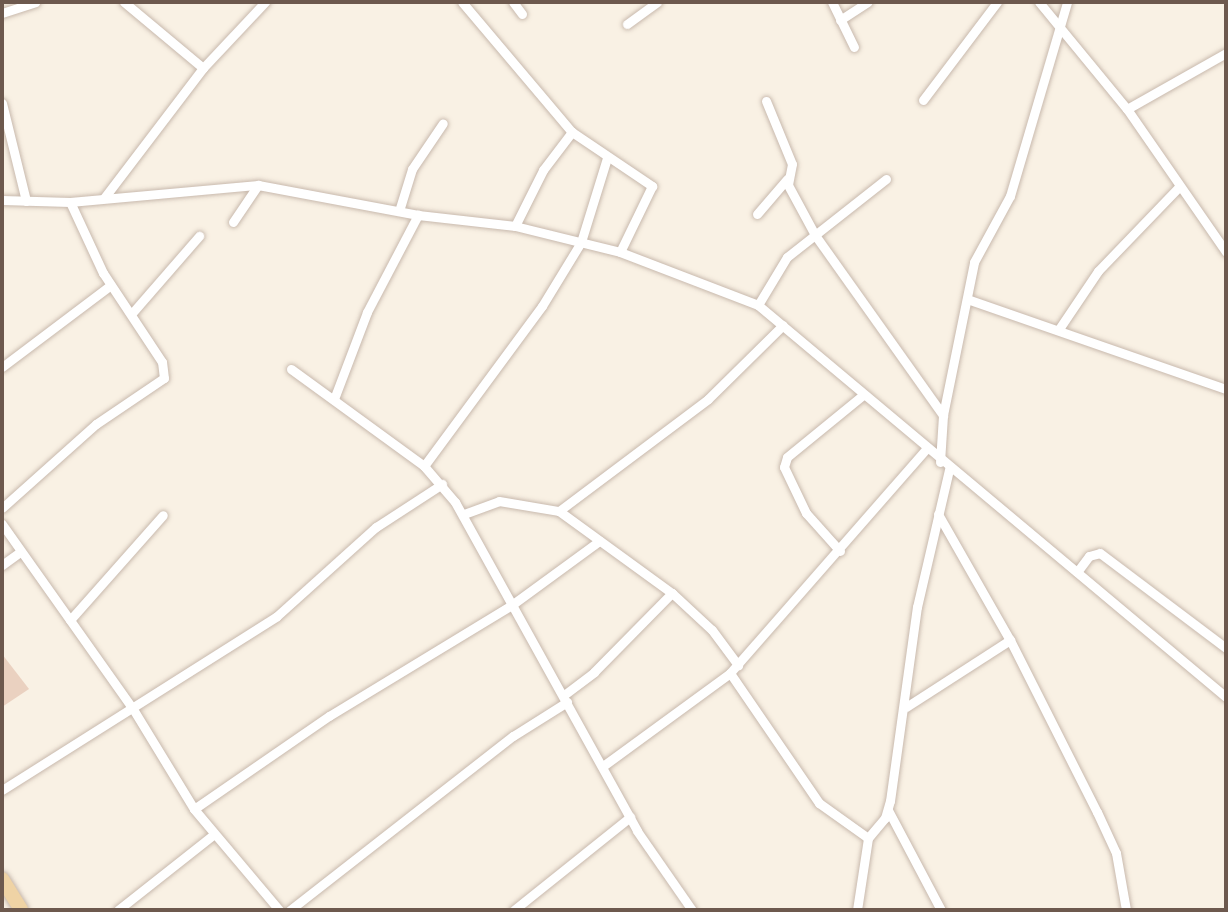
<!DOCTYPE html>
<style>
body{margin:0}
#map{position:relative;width:1228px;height:912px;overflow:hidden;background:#f9f1e4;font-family:"Asap Condensed",sans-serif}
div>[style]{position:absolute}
.building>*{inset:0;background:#ead1c0}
.roads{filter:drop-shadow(0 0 2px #c8b9ad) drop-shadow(0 0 2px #c8b9ad)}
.minor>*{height:9px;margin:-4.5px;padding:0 4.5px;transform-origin:4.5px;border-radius:4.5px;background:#fff}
.primary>*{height:14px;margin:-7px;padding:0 7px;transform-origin:7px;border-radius:7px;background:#efd3a5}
span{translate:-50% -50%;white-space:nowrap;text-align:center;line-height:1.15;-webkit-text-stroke:6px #fcf5ea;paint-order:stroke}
.frame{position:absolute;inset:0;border:4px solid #6d594e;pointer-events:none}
</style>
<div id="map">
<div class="building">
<i style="clip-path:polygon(2px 654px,29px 689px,2px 707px)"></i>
</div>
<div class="roads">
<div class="minor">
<i style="left:124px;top:2px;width:103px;rotate:39.9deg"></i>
<i style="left:462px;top:2px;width:170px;rotate:49.8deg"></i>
<i style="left:572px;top:132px;width:97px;rotate:34deg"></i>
<i style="left:652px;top:186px;width:73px;rotate:115.9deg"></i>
<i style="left:513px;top:2px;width:15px;rotate:53deg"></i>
<i style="left:832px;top:2px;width:50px;rotate:63.9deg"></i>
<i style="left:1039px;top:2px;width:139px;rotate:50.6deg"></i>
<i style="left:1127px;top:109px;width:174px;rotate:55.3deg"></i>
<i style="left:2px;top:13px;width:35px;rotate:-18deg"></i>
<i style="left:840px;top:20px;width:33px;rotate:-33deg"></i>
<i style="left:627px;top:24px;width:37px;rotate:-36deg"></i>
<i style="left:923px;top:100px;width:123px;rotate:-52.9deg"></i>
<i style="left:766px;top:101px;width:68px;rotate:67.6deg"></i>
<i style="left:792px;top:164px;width:21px;rotate:101deg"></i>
<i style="left:788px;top:185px;width:57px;rotate:61.6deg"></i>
<i style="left:815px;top:235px;width:221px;rotate:54.6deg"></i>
<i style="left:2px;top:103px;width:101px;rotate:76.2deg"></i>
<i style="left:1127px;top:109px;width:114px;rotate:-29.5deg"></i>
<i style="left:104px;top:198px;width:163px;rotate:-52.7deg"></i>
<i style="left:203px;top:68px;width:91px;rotate:-46.8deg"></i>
<i style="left:2px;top:200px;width:68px;rotate:1.7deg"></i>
<i style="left:70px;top:202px;width:189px;rotate:-5.2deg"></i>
<i style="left:258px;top:185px;width:163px;rotate:10.6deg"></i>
<i style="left:418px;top:215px;width:98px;rotate:6.5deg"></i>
<i style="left:515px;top:226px;width:108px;rotate:13.9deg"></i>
<i style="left:620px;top:252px;width:148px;rotate:21deg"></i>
<i style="left:758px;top:305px;width:610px;rotate:39.95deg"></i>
<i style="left:399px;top:211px;width:44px;rotate:-72.8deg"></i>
<i style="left:412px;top:169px;width:55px;rotate:-56deg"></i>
<i style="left:757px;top:214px;width:46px;rotate:-49.4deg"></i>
<i style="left:233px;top:222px;width:45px;rotate:-56deg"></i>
<i style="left:515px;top:226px;width:63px;rotate:-63.4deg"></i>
<i style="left:543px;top:170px;width:48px;rotate:-52.7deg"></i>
<i style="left:967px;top:299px;width:274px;rotate:19.2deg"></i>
<i style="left:758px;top:305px;width:56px;rotate:-58.9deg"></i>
<i style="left:787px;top:257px;width:126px;rotate:-38.2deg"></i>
<i style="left:133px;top:312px;width:101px;rotate:-49deg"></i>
<i style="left:1059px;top:329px;width:70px;rotate:-56.1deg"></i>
<i style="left:1098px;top:271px;width:115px;rotate:-46.1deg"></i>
<i style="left:2px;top:367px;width:136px;rotate:-37deg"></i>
<i style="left:291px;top:369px;width:165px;rotate:36.1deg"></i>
<i style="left:424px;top:466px;width:48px;rotate:49.3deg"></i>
<i style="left:455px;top:502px;width:376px;rotate:61deg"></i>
<i style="left:637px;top:831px;width:96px;rotate:55.2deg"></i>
<i style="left:334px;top:399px;width:93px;rotate:-69.2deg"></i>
<i style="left:367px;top:312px;width:110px;rotate:-62.3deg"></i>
<i style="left:940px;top:462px;width:47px;rotate:-86.3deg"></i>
<i style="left:943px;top:415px;width:156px;rotate:-78.5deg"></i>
<i style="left:974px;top:262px;width:75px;rotate:-61.4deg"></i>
<i style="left:1010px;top:196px;width:202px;rotate:-73.6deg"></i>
<i style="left:424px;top:466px;width:199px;rotate:-53.6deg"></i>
<i style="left:542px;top:306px;width:75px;rotate:-58.6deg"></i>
<i style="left:581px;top:242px;width:88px;rotate:-72.8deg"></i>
<i style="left:2px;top:508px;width:126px;rotate:-41.8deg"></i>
<i style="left:96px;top:424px;width:82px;rotate:-34.1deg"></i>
<i style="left:164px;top:378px;width:16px;rotate:-97deg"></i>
<i style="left:162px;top:362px;width:107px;rotate:-123.5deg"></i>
<i style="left:103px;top:273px;width:78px;rotate:-114.9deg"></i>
<i style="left:559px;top:511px;width:186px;rotate:-36.9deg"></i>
<i style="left:708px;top:399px;width:105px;rotate:-44.6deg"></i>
<i style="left:464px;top:514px;width:37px;rotate:-20deg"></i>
<i style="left:499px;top:501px;width:61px;rotate:9.5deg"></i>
<i style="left:559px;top:511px;width:140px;rotate:36deg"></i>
<i style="left:672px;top:593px;width:54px;rotate:42.8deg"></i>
<i style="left:712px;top:630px;width:44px;rotate:53.4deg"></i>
<i style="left:938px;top:514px;width:145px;rotate:60.3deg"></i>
<i style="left:1010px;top:640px;width:193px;rotate:63.2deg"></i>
<i style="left:1097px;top:812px;width:45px;rotate:65.1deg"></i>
<i style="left:1116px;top:853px;width:58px;rotate:80deg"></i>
<i style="left:2px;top:524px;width:227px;rotate:54.7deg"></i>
<i style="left:133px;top:709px;width:117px;rotate:58.6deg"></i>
<i style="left:194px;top:809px;width:132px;rotate:49.9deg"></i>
<i style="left:840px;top:551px;width:51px;rotate:-131.8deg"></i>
<i style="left:806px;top:513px;width:51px;rotate:-115.6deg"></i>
<i style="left:784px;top:467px;width:10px;rotate:-73deg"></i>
<i style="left:787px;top:457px;width:98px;rotate:-39.2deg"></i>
<i style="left:2px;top:565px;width:22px;rotate:-36deg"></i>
<i style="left:1077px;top:572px;width:20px;rotate:-53deg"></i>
<i style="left:1089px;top:556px;width:11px;rotate:-15deg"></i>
<i style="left:1100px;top:553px;width:158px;rotate:37deg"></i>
<i style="left:70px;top:620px;width:140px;rotate:-48.5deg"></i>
<i style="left:730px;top:673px;width:158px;rotate:55.6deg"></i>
<i style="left:819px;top:803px;width:60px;rotate:35.5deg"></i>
<i style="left:564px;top:695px;width:38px;rotate:-37deg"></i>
<i style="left:594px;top:672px;width:111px;rotate:-45.4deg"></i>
<i style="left:906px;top:707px;width:124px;rotate:-32.8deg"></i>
<i style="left:603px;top:766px;width:157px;rotate:-36.2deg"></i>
<i style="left:730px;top:673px;width:296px;rotate:-48.8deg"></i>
<i style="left:2px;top:790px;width:325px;rotate:-32.3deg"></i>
<i style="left:277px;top:616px;width:133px;rotate:-42deg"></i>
<i style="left:376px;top:527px;width:79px;rotate:-33.1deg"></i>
<i style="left:194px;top:809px;width:164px;rotate:-34.6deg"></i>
<i style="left:329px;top:716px;width:215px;rotate:-31.3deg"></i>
<i style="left:513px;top:604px;width:107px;rotate:-36.2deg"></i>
<i style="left:888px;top:810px;width:113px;rotate:62.1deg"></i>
<i style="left:118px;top:910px;width:121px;rotate:-38.3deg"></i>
<i style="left:290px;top:910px;width:283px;rotate:-38deg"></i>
<i style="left:513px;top:736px;width:64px;rotate:-32.2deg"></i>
<i style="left:514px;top:910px;width:149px;rotate:-38.7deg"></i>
<i style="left:857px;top:910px;width:73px;rotate:-81.3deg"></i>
<i style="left:868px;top:838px;width:26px;rotate:-50deg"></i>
<i style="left:885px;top:818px;width:18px;rotate:-74deg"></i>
<i style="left:890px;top:801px;width:196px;rotate:-82.1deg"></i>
<i style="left:917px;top:607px;width:142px;rotate:-76.9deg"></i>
</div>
<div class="primary">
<i style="left:2px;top:879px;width:36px;rotate:58deg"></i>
</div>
</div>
<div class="frame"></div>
</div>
